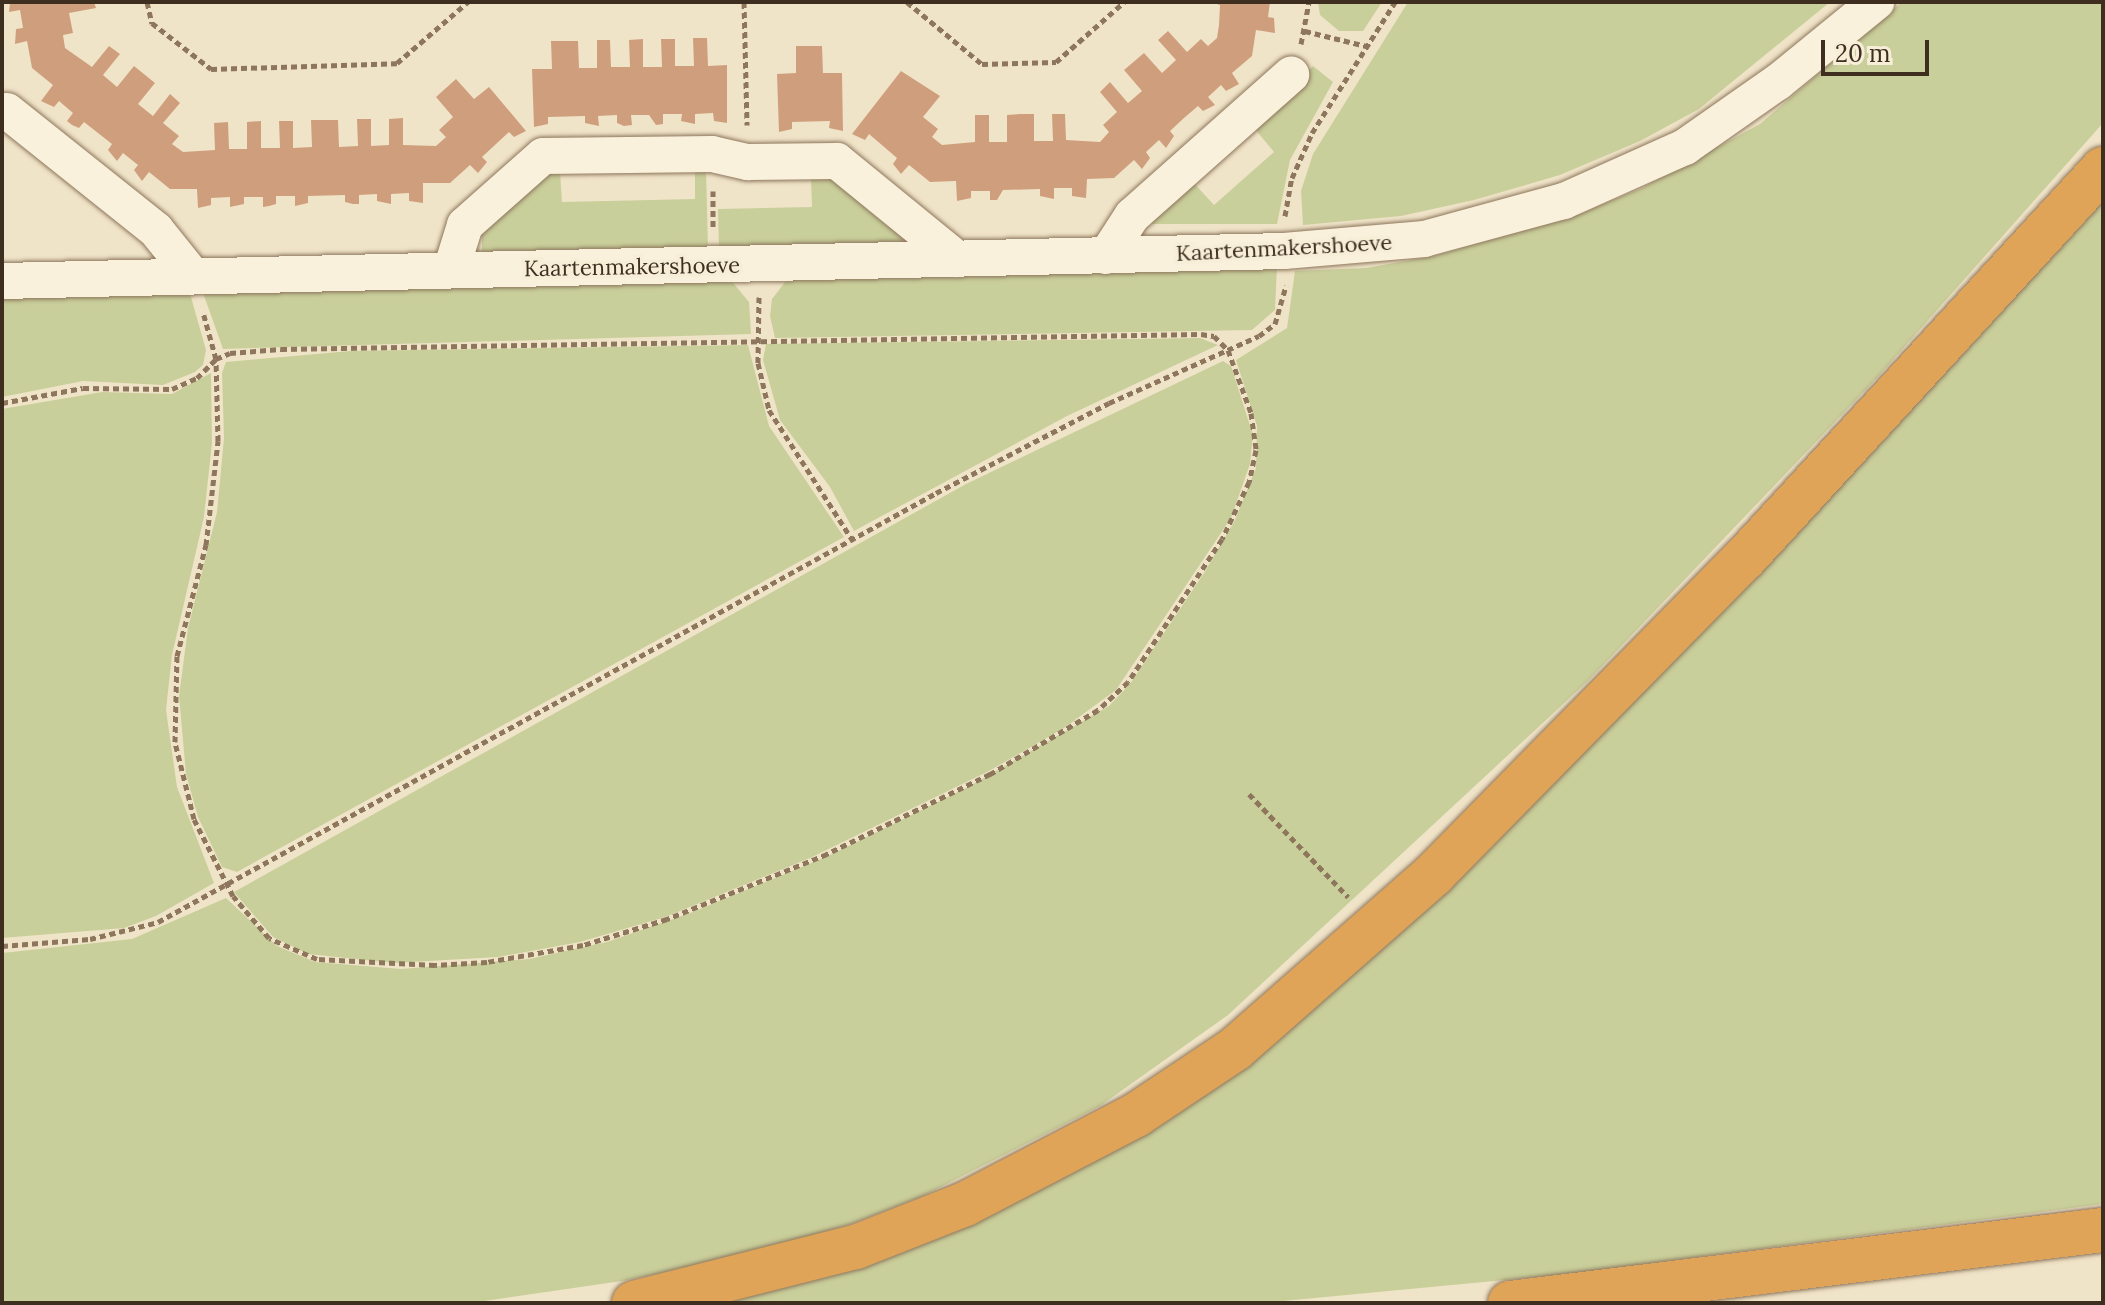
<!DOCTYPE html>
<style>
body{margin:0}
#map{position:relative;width:2105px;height:1305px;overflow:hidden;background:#f0e4c8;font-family:Lora,serif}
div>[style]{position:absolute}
.green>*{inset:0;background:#c9cf9b}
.building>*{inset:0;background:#cf9f7d}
.path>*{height:5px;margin-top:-2.5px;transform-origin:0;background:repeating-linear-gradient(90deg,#8d765c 0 6px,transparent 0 10px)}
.roads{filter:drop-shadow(0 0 2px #8d765c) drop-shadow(0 0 2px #8d765c)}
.minor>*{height:36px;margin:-18px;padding:0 18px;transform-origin:18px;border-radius:18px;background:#faf1dc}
.motorway>*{height:44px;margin:-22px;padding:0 22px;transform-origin:22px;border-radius:22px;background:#e0a458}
span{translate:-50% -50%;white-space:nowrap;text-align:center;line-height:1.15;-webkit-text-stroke:7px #f7eed8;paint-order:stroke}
.street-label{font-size:22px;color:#3d2e20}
.frame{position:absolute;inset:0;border:4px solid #3d2e20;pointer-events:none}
.scale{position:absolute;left:1821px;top:40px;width:108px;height:36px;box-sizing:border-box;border:4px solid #3d2e20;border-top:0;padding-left:10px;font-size:24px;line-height:28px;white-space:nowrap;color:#3d2e20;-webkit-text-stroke:6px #f7eed8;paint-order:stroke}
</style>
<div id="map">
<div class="green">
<i style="clip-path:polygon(1318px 2px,1382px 2px,1363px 31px,1339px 31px,1320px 15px)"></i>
<i style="clip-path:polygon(1408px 2px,1830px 2px,1699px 109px,1640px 141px,1560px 175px,1474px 200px,1401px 216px,1303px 225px,1301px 191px,1313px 154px)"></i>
<i style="clip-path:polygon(1902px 2px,2103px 2px,2103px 123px,1875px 380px,1588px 681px,1228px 1015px,1100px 1106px,923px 1196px,851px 1224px,739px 1257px,622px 1281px,471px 1303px,2px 1303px,2px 953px,132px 939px,226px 898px,277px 946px,315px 962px,401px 969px,529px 959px,607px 942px,693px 912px,828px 856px,968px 787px,1109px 706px,1130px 684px,1204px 573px,1235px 520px,1256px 468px,1257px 426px,1236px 360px,1287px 328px,1295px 271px,1366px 268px,1434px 256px,1582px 213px,1642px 188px,1760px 124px)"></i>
<i style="clip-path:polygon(1313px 66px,1333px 82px,1290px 160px,1277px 224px,1144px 224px,1192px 181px,1214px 205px,1274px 152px,1254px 128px)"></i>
<i style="clip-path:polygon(695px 167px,706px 167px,708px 250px,482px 256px,482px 230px,547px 170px,560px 172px,562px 202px,695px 199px)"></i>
<i style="clip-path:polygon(831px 174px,902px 234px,903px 246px,719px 250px,718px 209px,812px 207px,811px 178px)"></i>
<i style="clip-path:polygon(2103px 189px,2103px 1204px,1569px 1274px,1262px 1303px,705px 1303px,1234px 1059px)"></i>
<i style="clip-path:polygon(1277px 266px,1275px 310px,1252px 330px,775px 338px,770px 316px,772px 299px,789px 277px)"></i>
<i style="clip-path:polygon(729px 278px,749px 302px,751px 334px,223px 349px,202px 290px)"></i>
<i style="clip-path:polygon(189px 290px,206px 350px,203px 365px,195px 372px,163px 385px,83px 381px,2px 397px,2px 295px)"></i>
<i style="clip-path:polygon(1200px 338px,1218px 345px,1067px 416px,854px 531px,830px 487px,780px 420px,763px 360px,766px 344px)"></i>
<i style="clip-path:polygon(748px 345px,769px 426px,844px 537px,237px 872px,222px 867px,198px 817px,186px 774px,179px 696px,188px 628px,217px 512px,224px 438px,222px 373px,226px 362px,350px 351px)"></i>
<i style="clip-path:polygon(1223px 361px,1231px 366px,1253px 435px,1250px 464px,1231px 518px,1116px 690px,1064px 728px,989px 771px,810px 858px,665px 917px,580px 942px,498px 957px,394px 963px,308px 954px,273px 937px,234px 892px,966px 484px)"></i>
<i style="clip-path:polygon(211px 373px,212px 443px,204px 517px,172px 655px,166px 710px,177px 787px,214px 883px,156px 916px,124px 928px,2px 938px,2px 409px,102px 392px,172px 394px)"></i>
</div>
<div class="building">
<i style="clip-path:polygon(10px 2px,94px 2px,96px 8px,69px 13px,73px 33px,63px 35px,65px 48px,92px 67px,109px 46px,120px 54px,103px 75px,117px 87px,134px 66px,155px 83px,138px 104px,153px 116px,170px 94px,180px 103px,163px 123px,179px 136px,172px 144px,183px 152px,215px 150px,214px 123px,228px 122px,229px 149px,247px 149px,247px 122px,261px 121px,261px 148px,280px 148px,279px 121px,293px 121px,293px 148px,312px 147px,311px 120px,338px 120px,339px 147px,358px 146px,357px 119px,371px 119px,371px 146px,389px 145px,389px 119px,403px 118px,403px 145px,436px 146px,446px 137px,439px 130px,453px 117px,436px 97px,456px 79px,474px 99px,489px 87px,526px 131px,514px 137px,509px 132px,496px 144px,482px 157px,487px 162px,478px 173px,470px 165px,450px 183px,423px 183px,423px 203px,409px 201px,409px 193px,391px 194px,391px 204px,377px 201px,377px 194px,359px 195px,359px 204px,353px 204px,345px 202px,345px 195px,308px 196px,308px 203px,295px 206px,295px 196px,276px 196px,276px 204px,269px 206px,263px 207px,263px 197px,244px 197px,244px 204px,230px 207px,230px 197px,211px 198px,211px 205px,198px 208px,197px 189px,170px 189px,149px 172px,142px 181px,134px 170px,138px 165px,123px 153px,117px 161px,108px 150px,112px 144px,84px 122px,79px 128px,72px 125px,67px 121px,73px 113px,59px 101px,54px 107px,41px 101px,53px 85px,32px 68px,27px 41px,15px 44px,16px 29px,23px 28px,20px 10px,9px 12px)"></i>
<i style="clip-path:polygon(1211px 2px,1270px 2px,1268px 17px,1274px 18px,1275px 33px,1256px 30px,1252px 56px,1232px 73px,1239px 84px,1226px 91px,1221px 85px,1208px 97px,1215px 105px,1203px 111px,1198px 106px,1184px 118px,1170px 131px,1174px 136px,1166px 148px,1159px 140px,1146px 152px,1150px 158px,1142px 169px,1134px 160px,1114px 178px,1087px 179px,1086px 198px,1072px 196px,1072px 188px,1054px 188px,1054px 199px,1040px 196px,1040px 189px,1003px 190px,997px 200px,990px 200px,990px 191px,971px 191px,971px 198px,957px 201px,956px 181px,930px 182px,909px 165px,901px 174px,893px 164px,897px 158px,869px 134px,865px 140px,852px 134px,901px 71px,940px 96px,923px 117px,938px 129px,932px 137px,942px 145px,975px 142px,975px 115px,989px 115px,989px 142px,1007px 142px,1007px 115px,1020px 114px,1034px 114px,1034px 141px,1053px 141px,1052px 114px,1065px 114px,1066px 140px,1100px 142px,1109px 132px,1103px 125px,1117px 112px,1100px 92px,1110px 82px,1128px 103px,1142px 91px,1124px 70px,1144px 53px,1162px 73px,1176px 60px,1158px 40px,1168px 31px,1187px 52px,1201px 39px,1208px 46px,1217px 38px,1219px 25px,1220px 5px)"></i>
<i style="clip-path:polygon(693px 38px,707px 38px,708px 66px,727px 65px,727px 123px,714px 121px,713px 113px,695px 114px,695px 124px,681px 121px,682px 114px,663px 114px,663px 124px,656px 125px,649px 115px,631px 115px,632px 125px,624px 126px,617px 123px,617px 115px,598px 116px,599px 126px,585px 123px,585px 116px,548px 117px,548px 124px,534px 127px,532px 69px,552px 69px,551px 41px,578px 41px,579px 68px,597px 68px,597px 40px,610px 40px,611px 67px,630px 67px,629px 40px,643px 39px,643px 67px,662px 67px,661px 39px,675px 39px,675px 66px,694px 66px)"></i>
<i style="clip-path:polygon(796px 46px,822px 46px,823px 73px,842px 73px,843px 131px,829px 128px,830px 121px,792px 122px,792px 129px,779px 132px,777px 74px,796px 73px)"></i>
</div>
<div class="path">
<i style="left:147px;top:2px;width:22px;rotate:77deg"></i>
<i style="left:152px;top:23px;width:75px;rotate:37.9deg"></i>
<i style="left:211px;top:69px;width:186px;rotate:-1.8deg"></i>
<i style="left:397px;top:63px;width:94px;rotate:-40.7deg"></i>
<i style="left:744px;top:2px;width:123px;rotate:88.6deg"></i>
<i style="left:907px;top:2px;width:97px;rotate:39.6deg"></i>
<i style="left:982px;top:64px;width:74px;rotate:-1.5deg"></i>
<i style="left:1056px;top:62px;width:91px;rotate:-41.4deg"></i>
<i style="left:1305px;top:31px;width:63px;rotate:13.8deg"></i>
<i style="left:1301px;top:44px;width:43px;rotate:-79.2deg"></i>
<i style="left:713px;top:191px;width:38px;rotate:90deg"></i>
<i style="left:1285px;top:216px;width:39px;rotate:-80deg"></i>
<i style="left:1292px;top:178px;width:49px;rotate:-66deg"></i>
<i style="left:1312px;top:133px;width:155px;rotate:-57.6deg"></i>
<i style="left:759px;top:297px;width:66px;rotate:90.9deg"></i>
<i style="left:758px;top:363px;width:48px;rotate:76.8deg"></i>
<i style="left:769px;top:410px;width:156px;rotate:57.3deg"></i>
<i style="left:2px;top:403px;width:82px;rotate:-10.5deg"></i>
<i style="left:83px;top:388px;width:89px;rotate:0.6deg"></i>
<i style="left:172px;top:389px;width:27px;rotate:-24deg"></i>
<i style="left:197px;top:378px;width:27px;rotate:-45deg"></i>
<i style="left:216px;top:359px;width:15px;rotate:-23deg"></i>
<i style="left:230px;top:353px;width:51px;rotate:-4.5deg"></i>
<i style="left:281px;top:349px;width:920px;rotate:-0.93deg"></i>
<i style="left:1201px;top:334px;width:13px;rotate:9deg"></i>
<i style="left:1214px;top:336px;width:20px;rotate:45deg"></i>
<i style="left:1228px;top:350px;width:67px;rotate:69.9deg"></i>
<i style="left:1251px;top:413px;width:37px;rotate:82deg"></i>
<i style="left:1256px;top:450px;width:33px;rotate:102deg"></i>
<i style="left:1249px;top:482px;width:63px;rotate:115.3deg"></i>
<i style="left:1222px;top:539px;width:171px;rotate:123.3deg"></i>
<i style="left:1128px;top:682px;width:41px;rotate:137deg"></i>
<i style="left:1098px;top:710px;width:126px;rotate:149.3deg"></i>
<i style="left:990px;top:774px;width:182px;rotate:153.9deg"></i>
<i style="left:827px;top:854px;width:173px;rotate:157.9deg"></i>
<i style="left:667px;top:919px;width:88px;rotate:162.8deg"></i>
<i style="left:583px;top:945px;width:97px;rotate:170deg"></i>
<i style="left:487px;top:962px;width:52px;rotate:176.7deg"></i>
<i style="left:435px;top:965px;width:118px;rotate:-177.1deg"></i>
<i style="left:317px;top:959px;width:52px;rotate:-156.4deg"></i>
<i style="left:269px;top:938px;width:55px;rotate:-130.6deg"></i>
<i style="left:233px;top:896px;width:86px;rotate:-116.9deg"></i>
<i style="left:194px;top:819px;width:79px;rotate:-103.9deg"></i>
<i style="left:175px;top:742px;width:86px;rotate:-88.7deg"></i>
<i style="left:177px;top:656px;width:115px;rotate:-75.4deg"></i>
<i style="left:206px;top:545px;width:105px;rotate:-83.4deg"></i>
<i style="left:218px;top:441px;width:82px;rotate:-91.4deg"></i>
<i style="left:216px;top:359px;width:49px;rotate:-105.5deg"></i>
<i style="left:1249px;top:794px;width:143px;rotate:46.1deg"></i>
<i style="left:2px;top:946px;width:88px;rotate:-4.5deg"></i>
<i style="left:90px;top:939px;width:70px;rotate:-14deg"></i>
<i style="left:158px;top:922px;width:888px;rotate:-28.87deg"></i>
<i style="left:936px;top:493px;width:195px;rotate:-27.5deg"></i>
<i style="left:1109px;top:403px;width:164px;rotate:-24.1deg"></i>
<i style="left:1259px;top:336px;width:20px;rotate:-37deg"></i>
<i style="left:1275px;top:324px;width:40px;rotate:-74deg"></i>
</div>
<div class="roads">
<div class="minor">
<i style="left:7px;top:111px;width:191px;rotate:38.6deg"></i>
<i style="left:156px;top:230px;width:59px;rotate:51.2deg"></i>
<i style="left:1106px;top:256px;width:48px;rotate:-57deg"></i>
<i style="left:1132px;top:216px;width:213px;rotate:-41.6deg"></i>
<i style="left:451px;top:270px;width:47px;rotate:-72.7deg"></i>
<i style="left:465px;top:225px;width:104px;rotate:-41.5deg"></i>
<i style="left:543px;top:156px;width:169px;rotate:-0.7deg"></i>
<i style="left:712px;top:154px;width:37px;rotate:13deg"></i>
<i style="left:748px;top:162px;width:89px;rotate:-0.6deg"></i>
<i style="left:837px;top:161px;width:155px;rotate:39.2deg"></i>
<i style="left:2px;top:281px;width:1282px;rotate:-1.34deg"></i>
<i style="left:1284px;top:251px;width:141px;rotate:-4.9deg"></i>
<i style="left:1424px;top:239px;width:145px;rotate:-15.2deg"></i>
<i style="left:1564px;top:201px;width:133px;rotate:-24.1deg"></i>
<i style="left:1685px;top:147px;width:113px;rotate:-35deg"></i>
<i style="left:1778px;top:82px;width:127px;rotate:-39.2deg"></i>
</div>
<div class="motorway">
<i style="left:634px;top:1303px;width:229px;rotate:-14.2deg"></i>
<i style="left:856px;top:1247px;width:117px;rotate:-21.5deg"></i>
<i style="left:965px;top:1204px;width:193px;rotate:-27.5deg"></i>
<i style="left:1136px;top:1115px;width:119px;rotate:-33.7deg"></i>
<i style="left:1235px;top:1049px;width:265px;rotate:-41.3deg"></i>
<i style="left:1434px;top:874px;width:443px;rotate:-45.5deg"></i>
<i style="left:1745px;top:558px;width:529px;rotate:-47.38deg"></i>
<i style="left:1510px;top:1303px;width:597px;rotate:-7.02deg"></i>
</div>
</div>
<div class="street-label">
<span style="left:1284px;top:248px;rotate:-3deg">Kaartenmakershoeve</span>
<span style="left:632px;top:267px;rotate:-1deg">Kaartenmakershoeve</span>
</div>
<div class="frame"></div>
<div class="scale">20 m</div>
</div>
